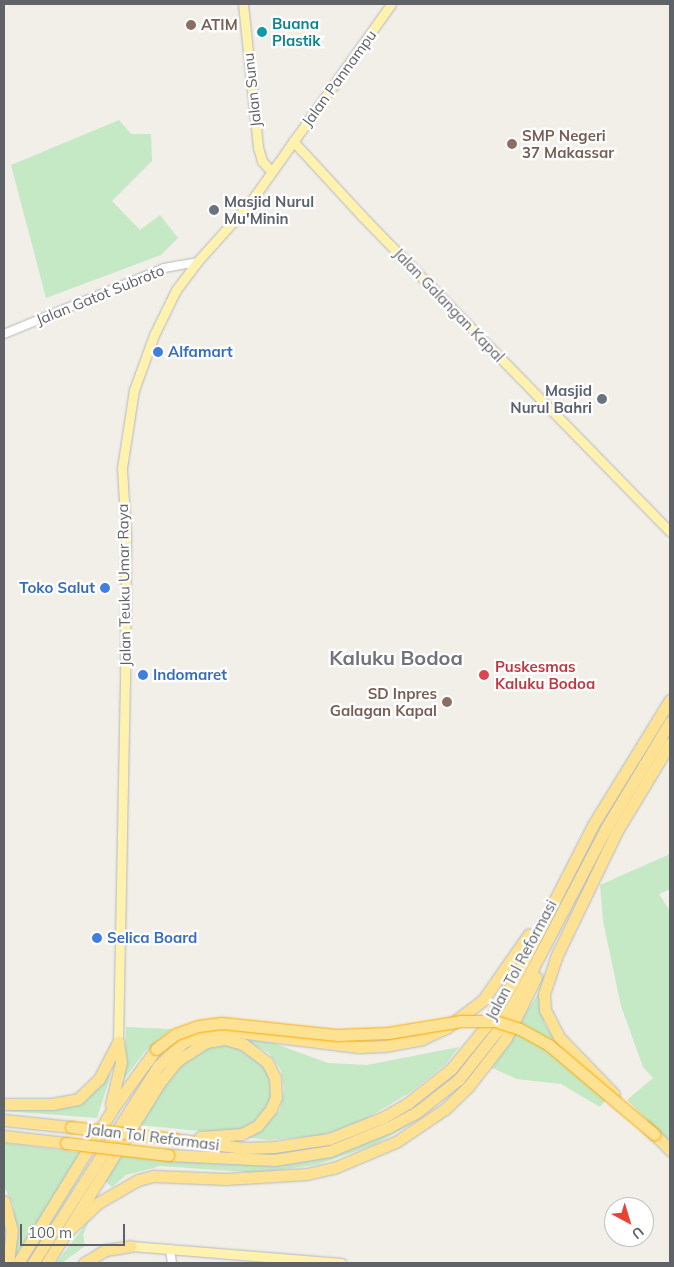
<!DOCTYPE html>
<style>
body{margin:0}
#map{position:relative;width:674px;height:1267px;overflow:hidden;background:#f1efe8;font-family:Mulish,sans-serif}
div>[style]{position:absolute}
.green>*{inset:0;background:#c5e8c5}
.roads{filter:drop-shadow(0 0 1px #b5b8bc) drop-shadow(0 0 1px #b5b8bc)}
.minor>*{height:8px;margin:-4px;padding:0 4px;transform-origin:4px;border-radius:4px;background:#fff}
.major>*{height:9px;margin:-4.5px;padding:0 4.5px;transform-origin:4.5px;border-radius:4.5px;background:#fff2af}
.highway>*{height:11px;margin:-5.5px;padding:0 5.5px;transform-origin:5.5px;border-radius:5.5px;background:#fde293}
.bridges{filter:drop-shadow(0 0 1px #f9ab00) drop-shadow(0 0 1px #f9ab00)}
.highway-bridge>*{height:11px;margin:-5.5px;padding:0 5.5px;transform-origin:5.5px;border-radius:5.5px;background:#fde293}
.dots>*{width:14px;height:14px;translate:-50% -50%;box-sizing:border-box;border:2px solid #fff;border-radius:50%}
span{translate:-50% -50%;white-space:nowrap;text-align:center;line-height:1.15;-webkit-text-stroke:4.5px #fff;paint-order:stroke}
.culture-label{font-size:15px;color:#0d838f;font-weight:700}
.left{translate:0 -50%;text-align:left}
.education-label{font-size:15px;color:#785e54;font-weight:700}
.right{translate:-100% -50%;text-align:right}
.street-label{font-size:15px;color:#5f6368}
.worship-label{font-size:15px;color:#5b616d;font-weight:700}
.shop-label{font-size:15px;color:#366cbe;font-weight:700}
.health-label{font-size:15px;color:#be3a42;font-weight:700}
.district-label{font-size:20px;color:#70757a;font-weight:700}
.frame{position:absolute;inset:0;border:5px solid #5f6368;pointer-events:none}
.north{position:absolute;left:604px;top:1197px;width:50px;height:50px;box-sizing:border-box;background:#fff;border:1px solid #bfc1c3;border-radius:50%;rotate:141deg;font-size:14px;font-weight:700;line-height:20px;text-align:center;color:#5f6368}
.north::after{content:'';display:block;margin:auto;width:18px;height:22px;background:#ea4335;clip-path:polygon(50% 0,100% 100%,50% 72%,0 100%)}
.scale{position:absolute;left:20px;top:1224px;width:105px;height:22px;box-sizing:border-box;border:2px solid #5f6368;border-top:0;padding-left:6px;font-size:15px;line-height:18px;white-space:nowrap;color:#5f6368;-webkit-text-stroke:4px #fff;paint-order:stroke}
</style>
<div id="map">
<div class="green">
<i style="clip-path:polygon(119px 120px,131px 134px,151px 134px,152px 161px,112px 201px,140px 230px,160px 215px,178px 238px,161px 255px,46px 298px,11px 165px)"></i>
<i style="clip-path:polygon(670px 854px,670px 889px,659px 894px,670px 911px,670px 1142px,627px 1100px,653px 1078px,643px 1067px,621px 1006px,603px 921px,600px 885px)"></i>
<i style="clip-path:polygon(542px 987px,544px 1023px,580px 1077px,606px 1100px,600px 1107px,561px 1084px,517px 1079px,492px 1068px)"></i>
<i style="clip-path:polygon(521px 1003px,506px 1031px,471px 1074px,409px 1125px,374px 1145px,316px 1165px,279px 1170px,258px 1173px,160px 1166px,126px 1175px,112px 1187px,105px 1181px,120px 1154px,232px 1164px,277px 1163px,327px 1157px,432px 1104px)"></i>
<i style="clip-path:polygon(126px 1027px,172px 1029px,146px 1050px,124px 1079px)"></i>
<i style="clip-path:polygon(242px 1038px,276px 1044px,328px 1063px,367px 1065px,459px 1047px,446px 1064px,411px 1092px,362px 1121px,323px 1135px,269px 1140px,244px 1137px,259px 1130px,280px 1110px,284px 1089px,281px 1070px,269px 1053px)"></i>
<i style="clip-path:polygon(221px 1041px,249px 1051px,268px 1068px,275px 1091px,264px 1115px,246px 1129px,220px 1133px,139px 1125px,163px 1085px,189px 1054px)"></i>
<i style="clip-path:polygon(106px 1073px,111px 1074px,97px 1118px,4px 1111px,4px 1108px,72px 1105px,84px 1101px)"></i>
<i style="clip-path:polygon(4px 1143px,84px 1153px,14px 1259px,17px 1236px,13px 1204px,4px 1187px)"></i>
<i style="clip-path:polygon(90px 1219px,83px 1235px,85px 1246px,62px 1263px,56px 1263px)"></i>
</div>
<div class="roads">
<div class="minor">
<i style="left:4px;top:334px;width:173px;rotate:-22.4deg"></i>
<i style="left:164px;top:268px;width:34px;rotate:-10deg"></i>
<i style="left:170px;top:1249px;width:14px;rotate:82deg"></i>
</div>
<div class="major">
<i style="left:243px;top:4px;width:144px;rotate:84deg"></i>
<i style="left:258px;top:147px;width:15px;rotate:74deg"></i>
<i style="left:262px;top:161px;width:13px;rotate:48deg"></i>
<i style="left:293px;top:141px;width:102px;rotate:47.4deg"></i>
<i style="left:362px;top:216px;width:441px;rotate:45.7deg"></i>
<i style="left:118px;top:1042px;width:357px;rotate:-88.9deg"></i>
<i style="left:125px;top:685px;width:151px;rotate:-89.6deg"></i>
<i style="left:126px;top:534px;width:66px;rotate:-93.5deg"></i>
<i style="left:122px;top:468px;width:79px;rotate:-81.3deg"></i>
<i style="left:134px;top:390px;width:59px;rotate:-70deg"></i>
<i style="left:154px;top:335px;width:50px;rotate:-63.9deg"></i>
<i style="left:176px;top:290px;width:35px;rotate:-53deg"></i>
<i style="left:197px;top:262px;width:78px;rotate:-48.1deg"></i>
<i style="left:249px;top:204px;width:245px;rotate:-54.6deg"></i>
<i style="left:131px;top:1246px;width:211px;rotate:4.6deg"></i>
</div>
<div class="highway">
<i style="left:614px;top:1094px;width:79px;rotate:-134deg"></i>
<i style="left:559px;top:1037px;width:31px;rotate:-117deg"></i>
<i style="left:545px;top:1009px;width:15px;rotate:-94deg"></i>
<i style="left:544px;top:994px;width:41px;rotate:-71.6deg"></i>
<i style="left:557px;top:955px;width:138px;rotate:-64.2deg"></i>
<i style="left:617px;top:831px;width:103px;rotate:-58.9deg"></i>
<i style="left:4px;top:1104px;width:48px"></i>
<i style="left:52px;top:1104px;width:26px;rotate:-11deg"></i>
<i style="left:78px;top:1099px;width:29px;rotate:-44deg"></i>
<i style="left:99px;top:1079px;width:42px;rotate:-62.8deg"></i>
<i style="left:111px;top:1104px;width:43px;rotate:-76.6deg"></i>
<i style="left:121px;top:1062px;width:20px;rotate:-99deg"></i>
<i style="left:4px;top:1120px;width:67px;rotate:6deg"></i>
<i style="left:647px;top:1127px;width:33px;rotate:45deg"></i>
<i style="left:4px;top:1136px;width:62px;rotate:6.4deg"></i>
<i style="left:174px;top:1139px;width:70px;rotate:7.4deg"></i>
<i style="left:243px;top:1148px;width:31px;rotate:-2deg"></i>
<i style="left:274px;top:1147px;width:56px;rotate:-8.3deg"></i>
<i style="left:329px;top:1139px;width:59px;rotate:-21.8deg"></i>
<i style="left:384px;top:1117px;width:28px;rotate:-30deg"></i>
<i style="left:408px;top:1103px;width:55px;rotate:-38.3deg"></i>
<i style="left:451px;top:1069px;width:57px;rotate:-50.7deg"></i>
<i style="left:487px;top:1025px;width:50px;rotate:-58.8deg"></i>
<i style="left:513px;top:982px;width:176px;rotate:-63deg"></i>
<i style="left:593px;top:825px;width:147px;rotate:-58.4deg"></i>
<i style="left:168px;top:1155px;width:106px;rotate:2.7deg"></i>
<i style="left:274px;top:1160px;width:57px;rotate:-9.1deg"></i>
<i style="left:330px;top:1151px;width:64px;rotate:-22.1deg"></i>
<i style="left:389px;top:1127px;width:32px;rotate:-28deg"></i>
<i style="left:417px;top:1112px;width:53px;rotate:-38.2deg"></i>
<i style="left:459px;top:1079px;width:61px;rotate:-51.6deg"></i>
<i style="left:497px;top:1031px;width:51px;rotate:-59.4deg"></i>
<i style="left:523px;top:987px;width:179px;rotate:-62.4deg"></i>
<i style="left:606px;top:828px;width:124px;rotate:-58.9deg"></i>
<i style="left:4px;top:1201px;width:30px;rotate:75deg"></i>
<i style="left:12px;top:1230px;width:33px;rotate:97deg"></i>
<i style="left:66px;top:1233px;width:44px;rotate:-43.2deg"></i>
<i style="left:98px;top:1203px;width:46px;rotate:-29.9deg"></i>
<i style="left:138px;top:1180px;width:16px;rotate:-15deg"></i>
<i style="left:153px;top:1176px;width:73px;rotate:2.4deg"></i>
<i style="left:226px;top:1179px;width:81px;rotate:-3.5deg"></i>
<i style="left:307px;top:1174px;width:28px;rotate:-13deg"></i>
<i style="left:334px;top:1168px;width:67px;rotate:-22.8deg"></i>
<i style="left:396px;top:1142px;width:59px;rotate:-34deg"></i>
<i style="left:445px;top:1109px;width:32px;rotate:-44deg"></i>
<i style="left:468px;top:1087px;width:62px;rotate:-52.2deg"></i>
<i style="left:506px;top:1038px;width:68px;rotate:-63.8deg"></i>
<i style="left:18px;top:1263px;width:187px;rotate:-58.4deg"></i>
<i style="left:116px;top:1104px;width:68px;rotate:-54deg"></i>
<i style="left:33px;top:1263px;width:233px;rotate:-57.6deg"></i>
<i style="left:158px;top:1066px;width:35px;rotate:-43deg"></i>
<i style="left:184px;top:1042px;width:22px;rotate:-22deg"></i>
<i style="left:204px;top:1034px;width:26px;rotate:-7deg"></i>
<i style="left:230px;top:1031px;width:129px;rotate:7.1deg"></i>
<i style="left:358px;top:1047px;width:26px;rotate:-2deg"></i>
<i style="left:384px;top:1046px;width:39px;rotate:-10deg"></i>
<i style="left:422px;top:1039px;width:26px;rotate:-25deg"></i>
<i style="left:446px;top:1028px;width:46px;rotate:-37.1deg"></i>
<i style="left:483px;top:1000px;width:80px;rotate:-55.1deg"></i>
<i style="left:47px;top:1263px;width:213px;rotate:-58deg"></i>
<i style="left:160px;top:1082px;width:27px;rotate:-51deg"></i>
<i style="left:177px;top:1061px;width:35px;rotate:-33deg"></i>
<i style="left:206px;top:1042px;width:19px;rotate:-9deg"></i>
<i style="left:225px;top:1039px;width:19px;rotate:16deg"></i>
<i style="left:243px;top:1044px;width:30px;rotate:37deg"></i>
<i style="left:267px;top:1062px;width:18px;rotate:63deg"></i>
<i style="left:275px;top:1078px;width:19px;rotate:87deg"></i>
<i style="left:276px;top:1097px;width:13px;rotate:113deg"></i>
<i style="left:271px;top:1109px;width:22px;rotate:129deg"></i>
<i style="left:257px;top:1126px;width:17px;rotate:152deg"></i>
<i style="left:242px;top:1134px;width:42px;rotate:175.9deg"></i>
<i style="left:84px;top:1263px;width:26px;rotate:-31deg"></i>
<i style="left:106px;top:1250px;width:25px;rotate:-9deg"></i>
</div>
</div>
<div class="bridges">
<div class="highway-bridge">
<i style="left:156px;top:1049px;width:25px;rotate:-37deg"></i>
<i style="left:176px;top:1034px;width:23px;rotate:-20deg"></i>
<i style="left:198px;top:1026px;width:24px;rotate:-7deg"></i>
<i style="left:222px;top:1023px;width:116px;rotate:6deg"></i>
<i style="left:337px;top:1035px;width:51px;rotate:-2.2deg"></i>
<i style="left:388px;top:1033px;width:74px;rotate:-9.3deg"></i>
<i style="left:461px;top:1021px;width:34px"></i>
<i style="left:495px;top:1021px;width:26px;rotate:18deg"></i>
<i style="left:520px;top:1029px;width:33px;rotate:29deg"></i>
<i style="left:549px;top:1045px;width:138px;rotate:40.3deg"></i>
<i style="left:71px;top:1127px;width:104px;rotate:6.6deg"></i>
<i style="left:66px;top:1143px;width:103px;rotate:6.7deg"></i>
</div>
</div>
<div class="dots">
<i style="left:191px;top:25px;background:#8d6e63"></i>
<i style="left:262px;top:32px;background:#0f9aa8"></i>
<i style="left:512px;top:144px;background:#8d6e63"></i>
<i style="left:214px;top:210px;background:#6b7280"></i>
<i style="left:158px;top:352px;background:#3f7fe0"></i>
<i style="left:602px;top:399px;background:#6b7280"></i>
<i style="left:105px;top:588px;background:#3f7fe0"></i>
<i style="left:143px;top:675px;background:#3f7fe0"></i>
<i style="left:484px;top:675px;background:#e0444e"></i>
<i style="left:447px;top:702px;background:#8d6e63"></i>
<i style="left:97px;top:938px;background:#3f7fe0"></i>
</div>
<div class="culture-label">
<span class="left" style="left:272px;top:32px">Buana<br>Plastik</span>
</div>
<div class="education-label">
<span class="left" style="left:201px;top:25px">ATIM</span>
<span class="left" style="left:522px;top:144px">SMP Negeri<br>37 Makassar</span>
<span class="right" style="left:437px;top:702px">SD Inpres<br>Galagan Kapal</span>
</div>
<div class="street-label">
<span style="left:339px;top:78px;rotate:-54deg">Jalan Pannampu</span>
<span style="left:252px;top:90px;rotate:-96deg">Jalan Sunu</span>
<span style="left:100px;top:295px;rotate:-22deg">Jalan Gatot Subroto</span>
<span style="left:449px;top:305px;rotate:46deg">Jalan Galangan Kapal</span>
<span style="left:124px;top:585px;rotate:-91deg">Jalan Teuku Umar Raya</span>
<span style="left:521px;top:960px;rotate:-62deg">Jalan Tol Reformasi</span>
<span style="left:153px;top:1137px;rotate:7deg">Jalan Tol Reformasi</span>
</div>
<div class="worship-label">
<span class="left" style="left:224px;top:210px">Masjid Nurul<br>Mu'Minin</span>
<span class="right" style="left:592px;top:399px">Masjid<br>Nurul Bahri</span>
</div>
<div class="shop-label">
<span class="left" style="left:168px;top:352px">Alfamart</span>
<span class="right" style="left:95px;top:588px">Toko Salut</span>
<span class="left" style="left:153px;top:675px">Indomaret</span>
<span class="left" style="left:107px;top:938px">Selica Board</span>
</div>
<div class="health-label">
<span class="left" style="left:495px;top:675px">Puskesmas<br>Kaluku Bodoa</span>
</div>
<div class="district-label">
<span style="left:396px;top:657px">Kaluku Bodoa</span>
</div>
<div class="frame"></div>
<div class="north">U</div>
<div class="scale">100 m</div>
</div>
